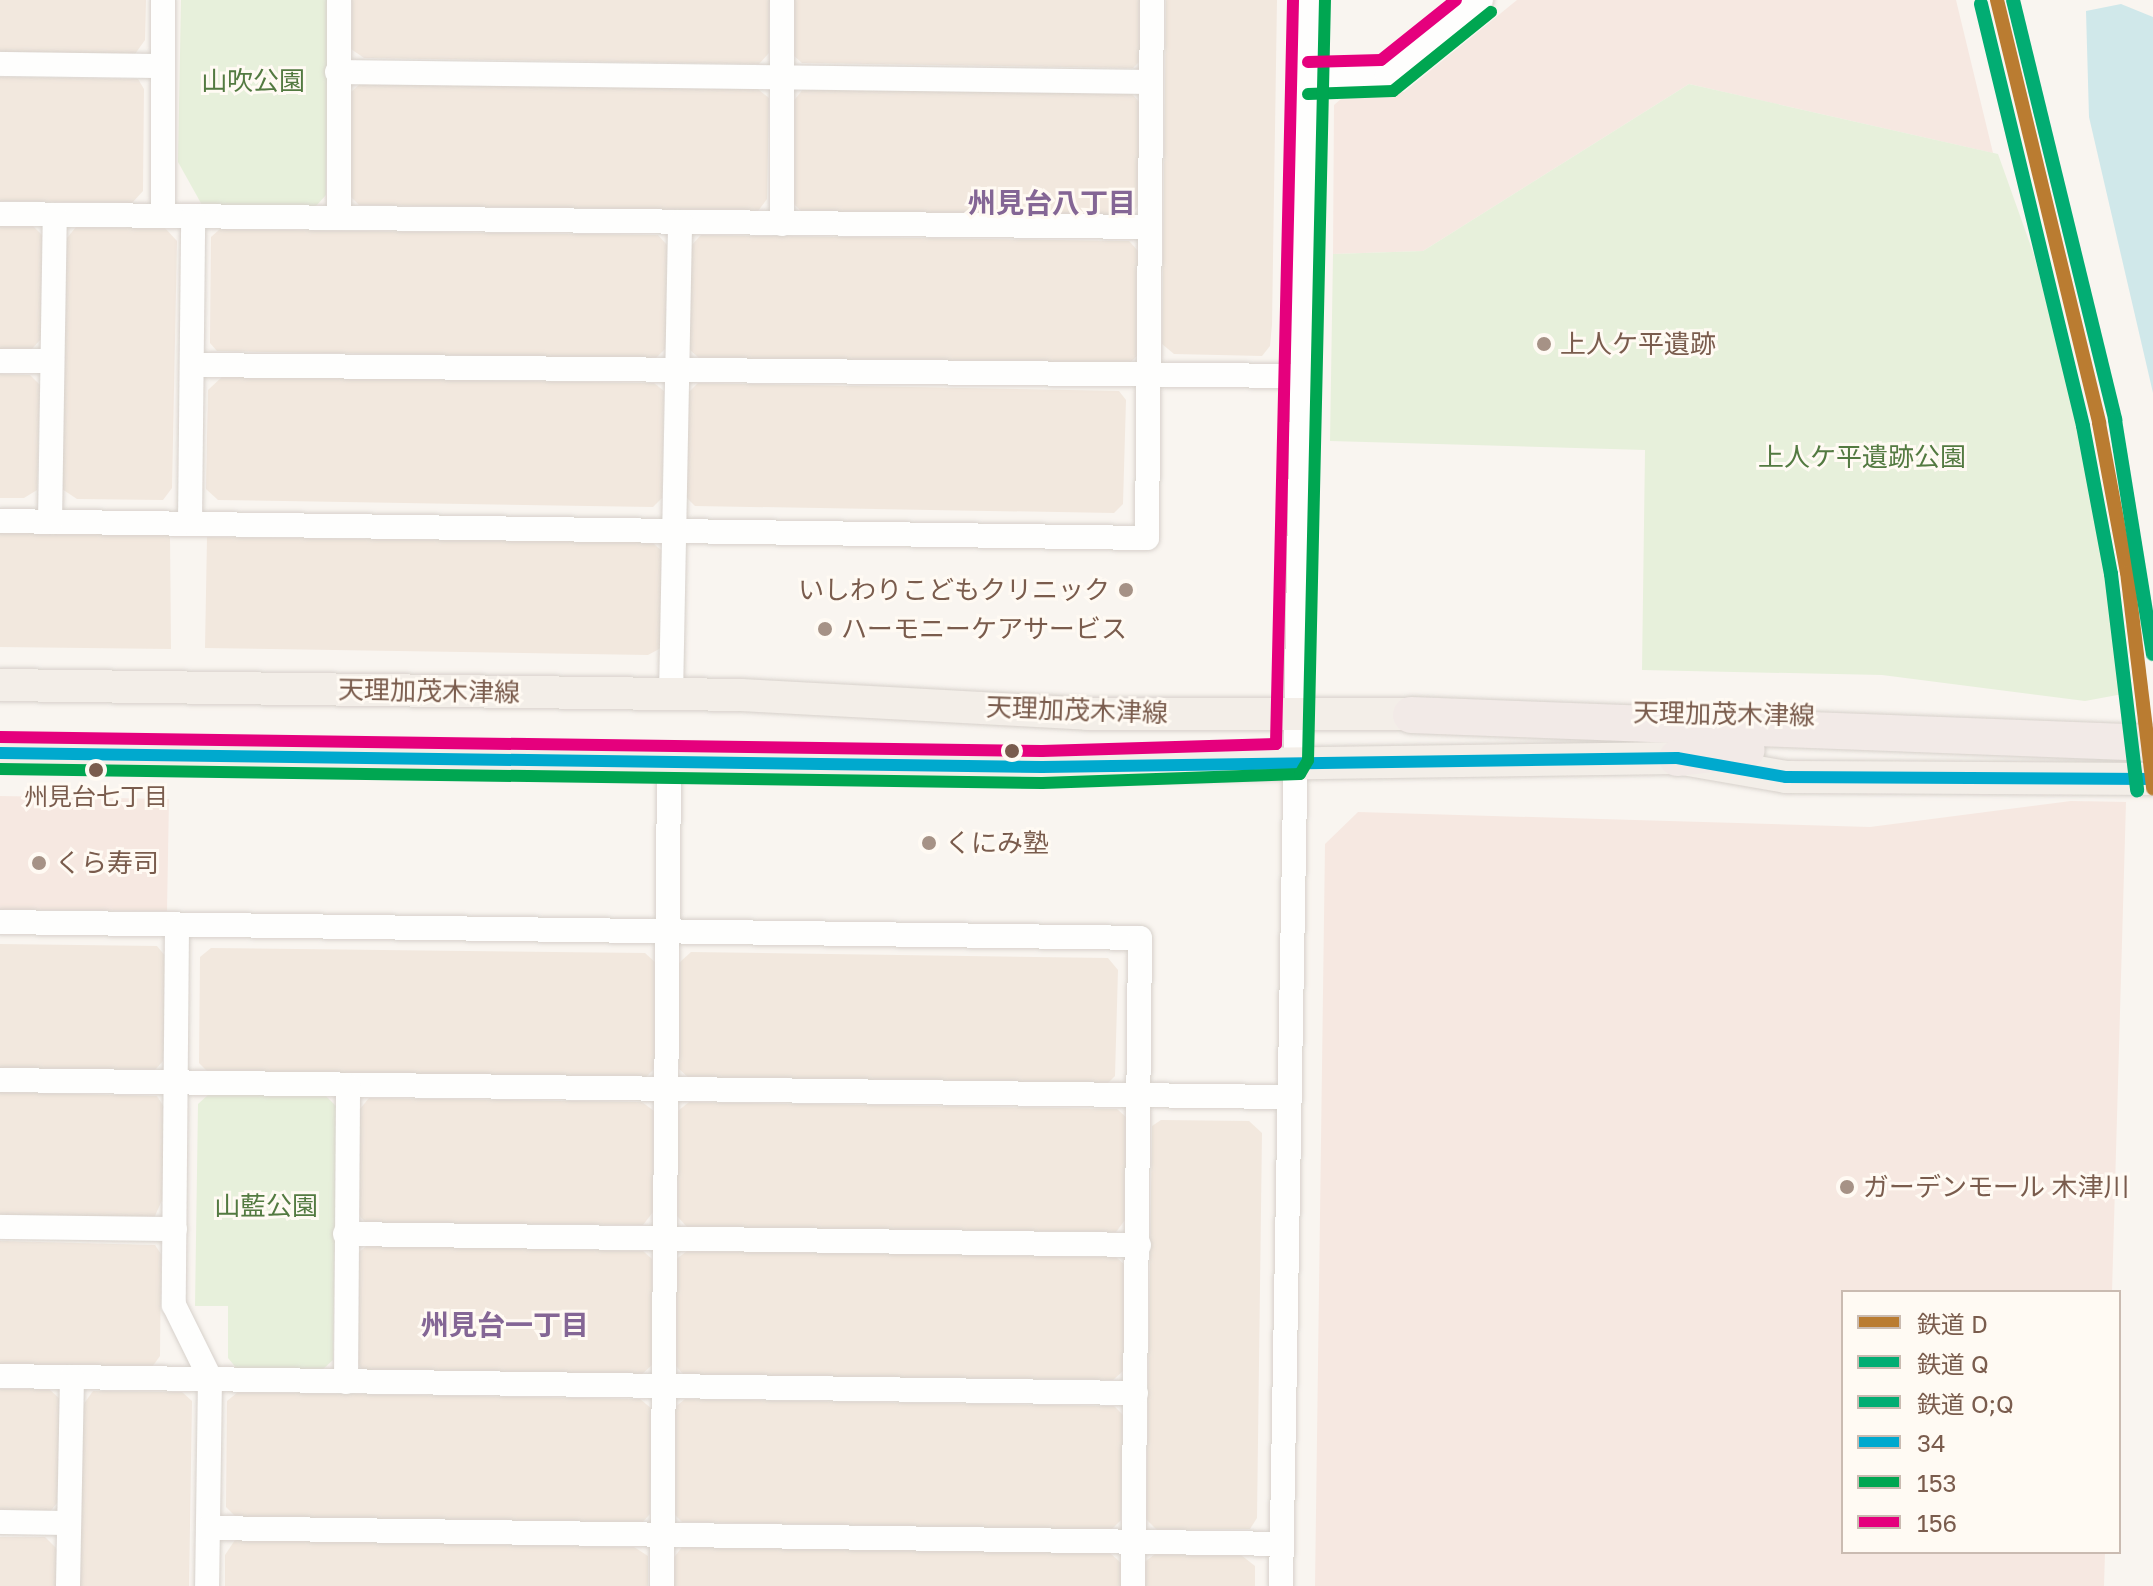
<!DOCTYPE html>
<meta charset="utf-8">
<style>
body{margin:0}
#map{position:relative;width:2153px;height:1586px;overflow:hidden;background:#f9f5f0;font-family:"Golos Text","Noto Sans JP",sans-serif}
div>[style]{position:absolute}
.residential>*{inset:0;background:#f2e8de}
.commercial>*{inset:0;background:#f6e8e1}
.green>*{inset:0;background:#e7f0db}
.water>*{inset:0;background:#d0e8ea}
.roads{filter:drop-shadow(0 0 2px #d7d1cb) drop-shadow(0 0 2px #d7d1cb)}
.minor>*{height:24px;margin:-12px;padding:0 12px;transform-origin:12px;border-radius:12px;background:#fefefd}
.major>*{height:32px;margin:-16px;padding:0 16px;transform-origin:16px;border-radius:16px;background:#f3eee8}
.highway>*{height:36px;margin:-18px;padding:0 18px;transform-origin:18px;border-radius:18px;background:#f2eae7}
.bus-1>*{height:12px;margin:-6px;padding:0 6px;transform-origin:6px;border-radius:6px;background:#00a9ce}
.bus-2>*{height:12px;margin:-6px;padding:0 6px;transform-origin:6px;border-radius:6px;background:#00a651}
.bus-3>*{height:12px;margin:-6px;padding:0 6px;transform-origin:6px;border-radius:6px;background:#e5007d}
.rail-1>*{height:14px;margin:-7px;padding:0 7px;transform-origin:7px;border-radius:7px;background:#ba7c31}
.rail-2>*{height:14px;margin:-7px;padding:0 7px;transform-origin:7px;border-radius:7px;background:#02ad73}
.rail-3>*{height:14px;margin:-7px;padding:0 7px;transform-origin:7px;border-radius:7px;background:#02ad73}
.dots>*{width:22px;height:22px;translate:-50% -50%;box-sizing:border-box;border:4px solid #fffaf3;border-radius:50%}
span{translate:-50% -50%;white-space:nowrap;text-align:center;line-height:1.15;-webkit-text-stroke:6px #fffaf3;paint-order:stroke}
.bus-label{font-size:24px;color:#7a5c4d}
.park-label{font-size:26px;color:#537a41}
.poi-label{font-size:26px;color:#7a5c4d}
.left{translate:0 -50%;text-align:left}
.right{translate:-100% -50%;text-align:right}
.street-label{font-size:26px;color:#7a5c4d}
.neighbourhood-label{font-size:28px;color:#846695;font-weight:700}
.legend{position:absolute;left:1841px;top:1290px;width:280px;height:264px;box-sizing:border-box;background:#fffaf3;border:2px solid #cabbb1;margin:0;padding:10px 14px;list-style:none;font-size:24px;color:#7a5c4d}
.legend li{display:flex;align-items:center;gap:16px;height:40px}
.legend b{width:40px;border:2px solid #cabbb1}
</style>
<div id="map">
<div class="residential">
<i style="clip-path:polygon(0 0,146px 0,145px 40px,135px 54px,0 53px)"></i>
<i style="clip-path:polygon(352px 0,770px 0,769px 53px,759px 64px,364px 58px,351px 49px)"></i>
<i style="clip-path:polygon(794px 0,1143px 0,1141px 60px,1133px 68px,802px 63px,793px 55px)"></i>
<i style="clip-path:polygon(1166px 0,1277px 0,1272px 325px,1270px 346px,1262px 356px,1174px 354px,1162px 344px)"></i>
<i style="clip-path:polygon(0 77px,138px 79px,144px 89px,143px 191px,132px 203px,0 201px)"></i>
<i style="clip-path:polygon(362px 82px,755px 87px,769px 98px,767px 199px,758px 211px,359px 205px,349px 195px,350px 93px)"></i>
<i style="clip-path:polygon(804px 88px,1132px 94px,1141px 104px,1139px 204px,1131px 216px,802px 212px,792px 202px,792px 103px)"></i>
<i style="clip-path:polygon(0 225px,33px 226px,42px 235px,41px 339px,31px 350px,0 349px)"></i>
<i style="clip-path:polygon(76px 227px,165px 228px,177px 241px,172px 488px,163px 500px,77px 499px,62px 489px,67px 238px)"></i>
<i style="clip-path:polygon(220px 229px,658px 235px,667px 245px,666px 348px,655px 359px,217px 351px,210px 343px,211px 237px)"></i>
<i style="clip-path:polygon(701px 235px,1129px 241px,1139px 252px,1138px 355px,1129px 364px,700px 359px,689px 349px,691px 246px)"></i>
<i style="clip-path:polygon(0 374px,30px 375px,40px 385px,37px 490px,24px 498px,0 498px)"></i>
<i style="clip-path:polygon(223px 376px,654px 383px,664px 391px,662px 498px,653px 507px,218px 500px,206px 489px,208px 390px)"></i>
<i style="clip-path:polygon(698px 383px,1119px 391px,1126px 400px,1123px 504px,1114px 513px,695px 506px,686px 497px,687px 394px)"></i>
<i style="clip-path:polygon(0 532px,170px 534px,171px 649px,0 647px)"></i>
<i style="clip-path:polygon(207px 537px,652px 542px,663px 552px,661px 648px,648px 655px,205px 648px)"></i>
<i style="clip-path:polygon(0 944px,157px 946px,166px 957px,163px 1061px,155px 1070px,0 1068px)"></i>
<i style="clip-path:polygon(211px 948px,645px 953px,656px 963px,655px 1068px,645px 1078px,207px 1071px,199px 1063px,200px 957px)"></i>
<i style="clip-path:polygon(691px 952px,1108px 958px,1118px 970px,1115px 1076px,1107px 1084px,689px 1078px,679px 1069px,679px 963px)"></i>
<i style="clip-path:polygon(0 1092px,157px 1096px,164px 1107px,163px 1198px,154px 1218px,0 1216px)"></i>
<i style="clip-path:polygon(369px 1098px,642px 1102px,654px 1111px,653px 1212px,643px 1225px,366px 1223px,356px 1212px,360px 1109px)"></i>
<i style="clip-path:polygon(689px 1102px,1117px 1109px,1127px 1118px,1125px 1220px,1116px 1232px,688px 1228px,677px 1216px,678px 1111px)"></i>
<i style="clip-path:polygon(1161px 1120px,1249px 1121px,1262px 1133px,1257px 1518px,1250px 1529px,1157px 1530px,1146px 1519px,1152px 1126px)"></i>
<i style="clip-path:polygon(0 1241px,155px 1245px,161px 1254px,160px 1356px,152px 1367px,0 1365px)"></i>
<i style="clip-path:polygon(368px 1245px,643px 1251px,652px 1259px,652px 1365px,640px 1376px,364px 1371px,355px 1361px,355px 1255px)"></i>
<i style="clip-path:polygon(687px 1251px,1116px 1257px,1126px 1266px,1123px 1371px,1113px 1380px,685px 1376px,675px 1365px,675px 1260px)"></i>
<i style="clip-path:polygon(0 1389px,49px 1389px,60px 1399px,57px 1503px,48px 1514px,0 1513px)"></i>
<i style="clip-path:polygon(93px 1391px,182px 1392px,192px 1401px,189px 1586px,80px 1586px,83px 1405px)"></i>
<i style="clip-path:polygon(238px 1392px,640px 1399px,652px 1409px,650px 1514px,641px 1524px,236px 1517px,226px 1507px,227px 1401px)"></i>
<i style="clip-path:polygon(685px 1399px,1114px 1406px,1123px 1415px,1121px 1520px,1112px 1529px,1097px 1530px,682px 1522px,673px 1513px,674px 1408px)"></i>
<i style="clip-path:polygon(0 1537px,45px 1537px,57px 1549px,56px 1586px,0 1586px)"></i>
<i style="clip-path:polygon(235px 1540px,634px 1547px,648px 1556px,648px 1586px,225px 1586px,225px 1555px)"></i>
<i style="clip-path:polygon(682px 1547px,1110px 1553px,1121px 1563px,1121px 1586px,672px 1586px,672px 1560px)"></i>
<i style="clip-path:polygon(1155px 1554px,1241px 1555px,1255px 1566px,1255px 1586px,1142px 1586px,1142px 1564px)"></i>
</div>
<div class="commercial">
<i style="clip-path:polygon(1517px 0,1956px 0,1993px 153px,1689px 84px,1423px 251px,1333px 254px,1334px 105px,1349px 92px,1404px 92px)"></i>
<i style="clip-path:polygon(0 796px,169px 799px,167px 911px,0 910px)"></i>
<i style="clip-path:polygon(2071px 801px,2126px 802px,2112px 1292px,1843px 1292px,1843px 1552px,2105px 1552px,2104px 1586px,1315px 1586px,1325px 844px,1358px 812px,1870px 827px)"></i>
</div>
<div class="green">
<i style="clip-path:polygon(181px 0,329px 0,326px 195px,316px 206px,202px 205px,178px 162px)"></i>
<i style="clip-path:polygon(1689px 84px,1998px 154px,2034px 255px,2079px 429px,2111px 586px,2123px 694px,2085px 701px,1882px 675px,1642px 670px,1645px 450px,1330px 441px,1333px 254px,1423px 251px)"></i>
<i style="clip-path:polygon(209px 1094px,326px 1096px,337px 1107px,333px 1360px,322px 1370px,238px 1370px,228px 1358px,228px 1306px,195px 1306px,198px 1104px)"></i>
</div>
<div class="water">
<i style="clip-path:polygon(2121px 4px,2153px 17px,2153px 393px,2089px 117px,2086px 11px)"></i>
</div>
<div class="roads">
<div class="minor">
<i style="left:782px;top:0;width:224px;rotate:90deg"></i>
<i style="left:0;top:64px;width:163px;rotate:0.7deg"></i>
<i style="left:337px;top:72px;width:814px;rotate:0.7deg"></i>
<i style="left:1308px;top:78px;width:79px;rotate:-1.5deg"></i>
<i style="left:1387px;top:76px;width:121px;rotate:-39deg"></i>
<i style="left:0;top:214px;width:1150px;rotate:0.65deg"></i>
<i style="left:163px;top:215px;width:215px;rotate:-90deg"></i>
<i style="left:339px;top:217px;width:217px;rotate:-90deg"></i>
<i style="left:0;top:361px;width:52px"></i>
<i style="left:193px;top:365px;width:1109px;rotate:0.57deg"></i>
<i style="left:0;top:521px;width:1147px;rotate:0.85deg"></i>
<i style="left:1147px;top:538px;width:538px;rotate:-89.47deg"></i>
<i style="left:50px;top:522px;width:307px;rotate:-89.1deg"></i>
<i style="left:190px;top:522px;width:306px;rotate:-89.4deg"></i>
<i style="left:671px;top:696px;width:474px;rotate:-88.9deg"></i>
<i style="left:0;top:922px;width:1140px;rotate:0.8deg"></i>
<i style="left:1140px;top:938px;width:648px;rotate:90.62deg"></i>
<i style="left:177px;top:927px;width:378px;rotate:90.5deg"></i>
<i style="left:174px;top:1305px;width:81px;rotate:63.7deg"></i>
<i style="left:210px;top:1378px;width:208px;rotate:90.8deg"></i>
<i style="left:0;top:1080px;width:1289px;rotate:0.76deg"></i>
<i style="left:0;top:1227px;width:175px;rotate:0.7deg"></i>
<i style="left:345px;top:1234px;width:794px;rotate:0.79deg"></i>
<i style="left:0;top:1376px;width:1136px;rotate:0.86deg"></i>
<i style="left:346px;top:1382px;width:296px;rotate:-89.6deg"></i>
<i style="left:0;top:1522px;width:69px;rotate:0.8deg"></i>
<i style="left:208px;top:1528px;width:1074px;rotate:0.85deg"></i>
<i style="left:68px;top:1586px;width:209px;rotate:-88.9deg"></i>
<i style="left:662px;top:1586px;width:825px;rotate:-89.51deg"></i>
<i style="left:1281px;top:1586px;width:1586px;rotate:-88.99deg"></i>
</div>
<div class="major">
<i style="left:0;top:685px;width:741px;rotate:0.77deg"></i>
<i style="left:741px;top:695px;width:347px;rotate:3.1deg"></i>
<i style="left:1087px;top:714px;width:349px"></i>
<i style="left:0;top:753px;width:1042px;rotate:0.77deg"></i>
<i style="left:1042px;top:767px;width:635px;rotate:-0.81deg"></i>
<i style="left:1677px;top:758px;width:111px;rotate:9.9deg"></i>
<i style="left:1786px;top:777px;width:367px;rotate:0.3deg"></i>
</div>
<div class="highway">
<i style="left:1411px;top:715px;width:743px;rotate:2.16deg"></i>
<i style="left:1677px;top:758px;width:70px;rotate:-6.5deg"></i>
</div>
</div>
<div class="bus-1">
<i style="left:0;top:753px;width:1042px;rotate:0.77deg"></i>
<i style="left:1042px;top:767px;width:635px;rotate:-0.81deg"></i>
<i style="left:1677px;top:758px;width:111px;rotate:9.9deg"></i>
<i style="left:1786px;top:777px;width:367px;rotate:0.3deg"></i>
</div>
<div class="bus-2">
<i style="left:1308px;top:94px;width:85px;rotate:-2deg"></i>
<i style="left:1393px;top:91px;width:126px;rotate:-38.9deg"></i>
<i style="left:0;top:769px;width:1042px;rotate:0.77deg"></i>
<i style="left:1042px;top:783px;width:258px;rotate:-2deg"></i>
<i style="left:1300px;top:774px;width:16px;rotate:-60deg"></i>
<i style="left:1308px;top:760px;width:760px;rotate:-88.72deg"></i>
</div>
<div class="bus-3">
<i style="left:1308px;top:62px;width:73px;rotate:-1.6deg"></i>
<i style="left:1381px;top:60px;width:96px;rotate:-38.7deg"></i>
<i style="left:0;top:737px;width:1042px;rotate:0.77deg"></i>
<i style="left:1042px;top:751px;width:234px;rotate:-1.7deg"></i>
<i style="left:1276px;top:744px;width:744px;rotate:-88.69deg"></i>
</div>
<div class="rail-1">
<i style="left:1997px;top:0;width:435px;rotate:76.4deg"></i>
<i style="left:2099px;top:423px;width:152px;rotate:79.4deg"></i>
<i style="left:2127px;top:572px;width:218px;rotate:83.1deg"></i>
</div>
<div class="rail-2">
<i style="left:1981px;top:4px;width:434px;rotate:76.4deg"></i>
<i style="left:2083px;top:426px;width:151px;rotate:79.3deg"></i>
<i style="left:2111px;top:574px;width:218px;rotate:83.1deg"></i>
</div>
<div class="rail-3">
<i style="left:2013px;top:0;width:432px;rotate:76.3deg"></i>
<i style="left:2115px;top:420px;width:237px;rotate:80.8deg"></i>
</div>
<div class="dots">
<i style="left:1544px;top:344px;background:#a69286"></i>
<i style="left:1126px;top:590px;background:#a69286"></i>
<i style="left:825px;top:629px;background:#a69286"></i>
<i style="left:1012px;top:751px;background:#7a5c4d"></i>
<i style="left:96px;top:770px;background:#7a5c4d"></i>
<i style="left:929px;top:843px;background:#a69286"></i>
<i style="left:39px;top:863px;background:#a69286"></i>
<i style="left:1847px;top:1187px;background:#a69286"></i>
</div>
<div class="bus-label">
<span style="left:96px;top:796px">州見台七丁目</span>
</div>
<div class="park-label">
<span style="left:253px;top:81px">山吹公園</span>
<span style="left:1862px;top:457px">上人ケ平遺跡公園</span>
<span style="left:266px;top:1206px">山藍公園</span>
</div>
<div class="poi-label">
<span class="left" style="left:1560px;top:344px">上人ケ平遺跡</span>
<span class="right" style="left:1110px;top:590px">いしわりこどもクリニック</span>
<span class="left" style="left:841px;top:629px">ハーモニーケアサービス</span>
<span class="left" style="left:945px;top:843px">くにみ塾</span>
<span class="left" style="left:55px;top:863px">くら寿司</span>
<span class="left" style="left:1863px;top:1187px">ガーデンモール 木津川</span>
</div>
<div class="street-label">
<span style="left:429px;top:691px;rotate:1deg">天理加茂木津線</span>
<span style="left:1077px;top:710px;rotate:2deg">天理加茂木津線</span>
<span style="left:1724px;top:714px;rotate:1deg">天理加茂木津線</span>
</div>
<div class="neighbourhood-label">
<span style="left:1052px;top:203px">州見台八丁目</span>
<span style="left:505px;top:1325px">州見台一丁目</span>
</div>
<ul class="legend">
<li><b style="height:10px;background:#ba7c31"></b>鉄道 D</li>
<li><b style="height:10px;background:#02ad73"></b>鉄道 Q</li>
<li><b style="height:10px;background:#02ad73"></b>鉄道 O;Q</li>
<li><b style="height:10px;background:#00a9ce"></b>34</li>
<li><b style="height:10px;background:#00a651"></b>153</li>
<li><b style="height:10px;background:#e5007d"></b>156</li>
</ul>
</div>
